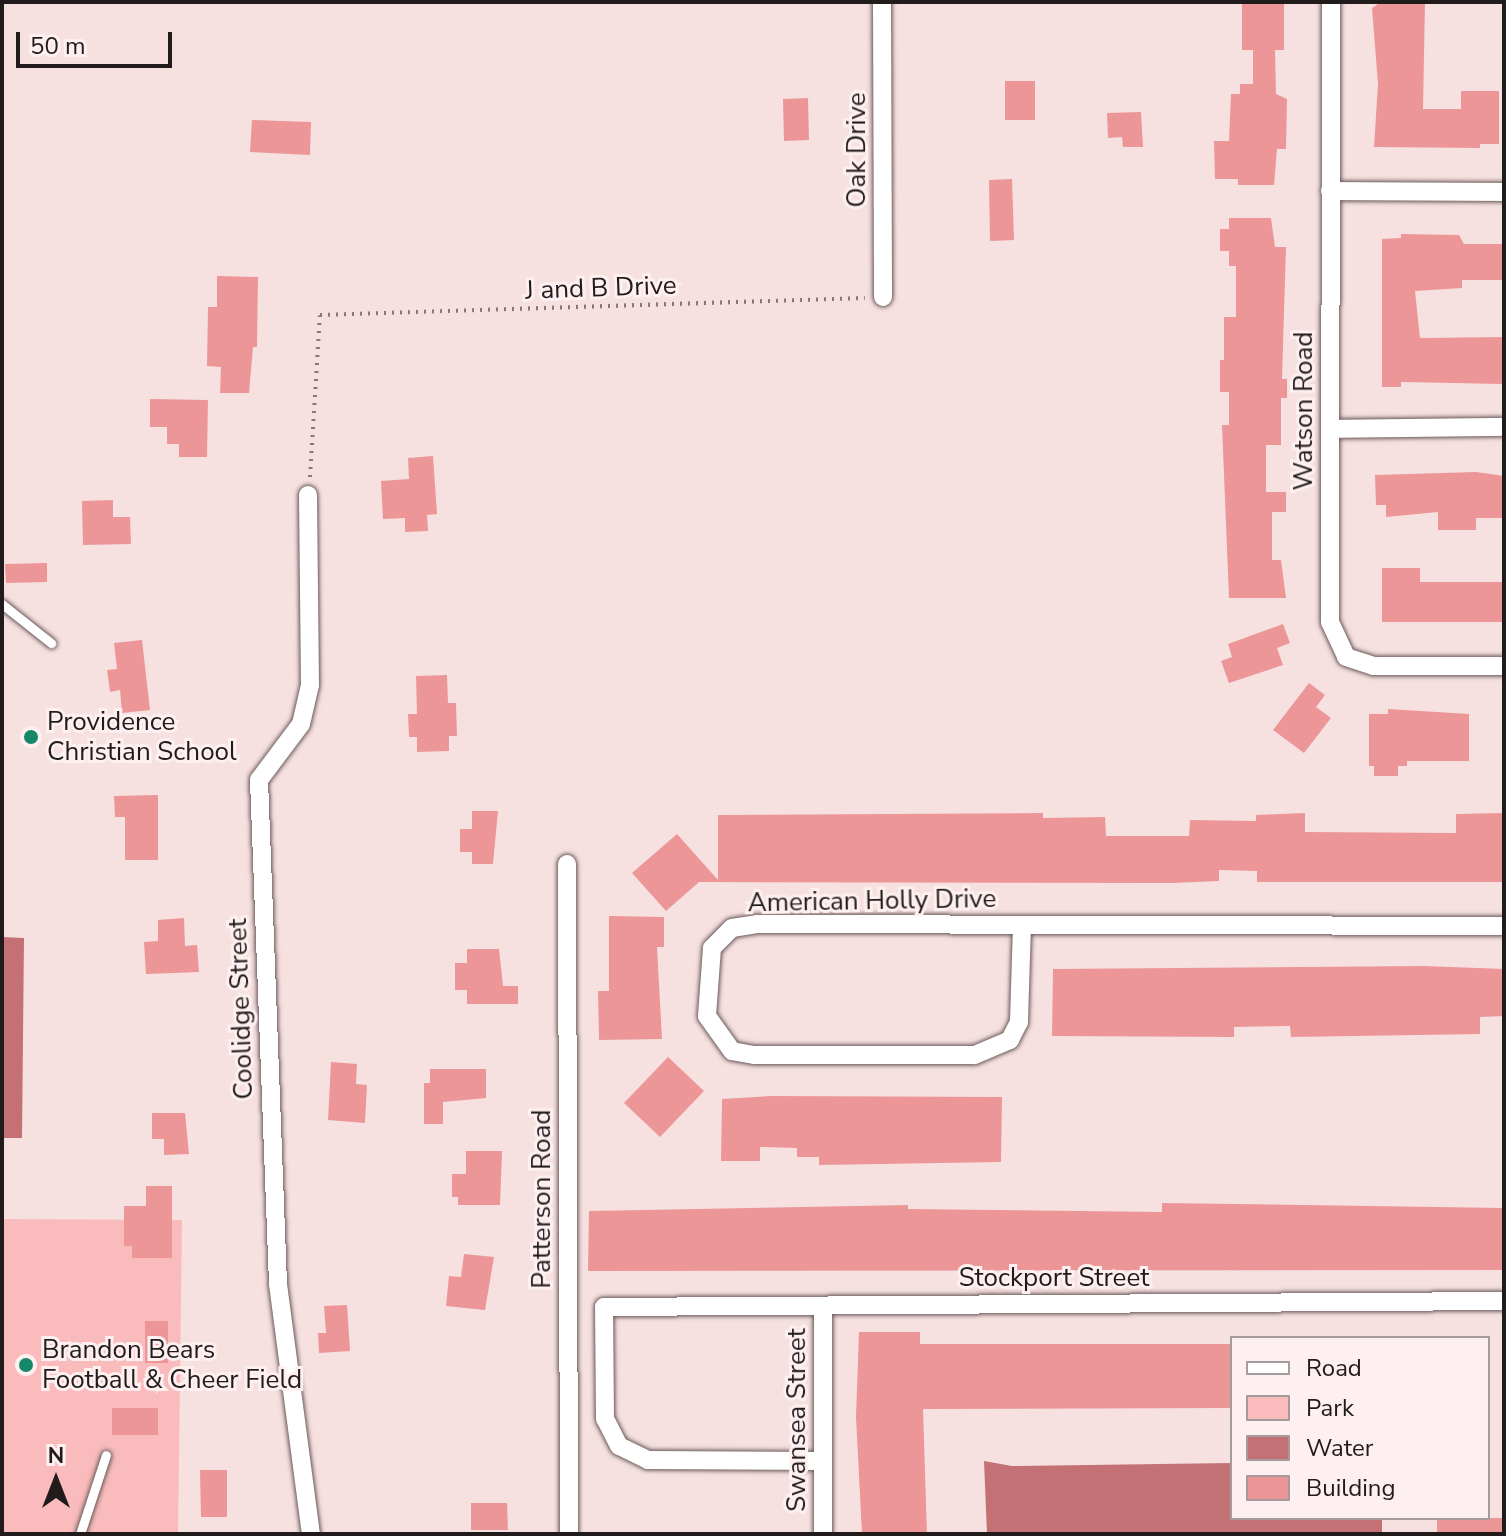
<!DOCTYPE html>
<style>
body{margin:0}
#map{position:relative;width:1506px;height:1536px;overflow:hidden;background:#f6e1e0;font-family:"Nunito Sans",sans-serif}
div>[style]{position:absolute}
.green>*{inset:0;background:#f9bbbb}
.water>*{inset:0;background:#c37174}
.building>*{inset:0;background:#ec9698}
.path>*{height:4px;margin-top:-2px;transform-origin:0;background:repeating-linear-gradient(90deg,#867978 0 2px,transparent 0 8px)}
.roads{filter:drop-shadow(0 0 2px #6b5959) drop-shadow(0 0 2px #6b5959)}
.lane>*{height:9px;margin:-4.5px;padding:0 4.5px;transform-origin:4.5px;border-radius:4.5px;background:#fff}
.street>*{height:18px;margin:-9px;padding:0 9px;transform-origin:9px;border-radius:9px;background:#fff}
.dots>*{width:22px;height:22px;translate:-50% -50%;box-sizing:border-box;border:4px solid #fef0f0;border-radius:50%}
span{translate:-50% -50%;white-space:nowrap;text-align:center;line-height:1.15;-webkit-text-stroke:6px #fef0f0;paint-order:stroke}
.street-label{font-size:26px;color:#221b1b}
.poi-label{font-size:26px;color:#221b1b}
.left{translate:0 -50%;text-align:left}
.frame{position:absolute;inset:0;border:4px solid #221b1b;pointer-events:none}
.legend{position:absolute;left:1230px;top:1336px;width:260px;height:184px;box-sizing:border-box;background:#fef0f0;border:2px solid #a69b9b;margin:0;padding:10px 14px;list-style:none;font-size:24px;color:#221b1b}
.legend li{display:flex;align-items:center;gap:16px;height:40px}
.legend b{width:40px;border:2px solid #a69b9b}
.north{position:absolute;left:16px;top:1440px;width:80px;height:80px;-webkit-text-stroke:6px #fef0f0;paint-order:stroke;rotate:0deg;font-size:22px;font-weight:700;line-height:32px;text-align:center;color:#221b1b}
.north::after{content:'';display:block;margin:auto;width:28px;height:36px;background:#221b1b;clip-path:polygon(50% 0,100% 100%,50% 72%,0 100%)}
.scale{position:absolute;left:16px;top:32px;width:156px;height:36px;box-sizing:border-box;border:4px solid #221b1b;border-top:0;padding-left:10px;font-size:24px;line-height:28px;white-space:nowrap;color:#221b1b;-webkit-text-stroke:6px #fef0f0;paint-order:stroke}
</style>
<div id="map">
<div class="green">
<i style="clip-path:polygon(2px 1219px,182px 1220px,178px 1534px,2px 1534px)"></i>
</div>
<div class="water">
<i style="clip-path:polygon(2px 937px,24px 938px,22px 1138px,2px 1138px)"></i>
<i style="clip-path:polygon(984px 1461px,1012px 1466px,1232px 1463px,1232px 1518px,1382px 1518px,1382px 1534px,987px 1534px)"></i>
</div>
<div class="building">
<i style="clip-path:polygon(1242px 2px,1284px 2px,1284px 50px,1275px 50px,1276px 94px,1287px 99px,1286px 149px,1277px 149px,1274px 185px,1238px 185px,1238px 179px,1215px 179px,1214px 141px,1229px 141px,1231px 94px,1240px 94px,1240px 84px,1253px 84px,1253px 50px,1242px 50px)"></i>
<i style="clip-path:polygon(1381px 2px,1425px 2px,1423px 109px,1461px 109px,1461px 91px,1499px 91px,1499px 144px,1480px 144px,1480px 148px,1374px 147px,1378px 84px,1372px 8px)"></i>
<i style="clip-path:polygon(1005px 81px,1035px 81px,1035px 120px,1005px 120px)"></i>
<i style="clip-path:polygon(808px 98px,809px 140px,784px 141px,783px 99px)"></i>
<i style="clip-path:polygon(1141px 112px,1143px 147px,1123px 147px,1122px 137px,1108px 138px,1107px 113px)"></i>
<i style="clip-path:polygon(252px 120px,311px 122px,310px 155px,250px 152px)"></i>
<i style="clip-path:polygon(1012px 179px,1014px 240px,990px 241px,989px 180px)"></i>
<i style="clip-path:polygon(1229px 218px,1271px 218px,1275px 247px,1286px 247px,1282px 379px,1287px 379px,1287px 398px,1281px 398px,1281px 445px,1266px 445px,1266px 492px,1286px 492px,1286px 512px,1272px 512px,1272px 560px,1281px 560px,1286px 598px,1229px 598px,1222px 425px,1229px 425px,1229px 392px,1220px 392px,1220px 360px,1224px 360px,1224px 317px,1236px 317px,1236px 266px,1229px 266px,1229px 251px,1220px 251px,1220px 229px,1229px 229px)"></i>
<i style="clip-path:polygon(1401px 234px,1459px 235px,1464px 244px,1504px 244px,1504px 280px,1462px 280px,1462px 288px,1415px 291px,1420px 338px,1504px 337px,1504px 384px,1401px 382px,1401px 387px,1382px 387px,1382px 239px,1401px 238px)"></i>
<i style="clip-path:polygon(217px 276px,258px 277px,257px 347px,253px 347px,249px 393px,220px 393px,221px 367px,207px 366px,208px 307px,217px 307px)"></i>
<i style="clip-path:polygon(150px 399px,208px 400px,207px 457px,179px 457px,179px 444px,167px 444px,167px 427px,150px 427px)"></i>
<i style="clip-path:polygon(433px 456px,437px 514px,427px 515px,428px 531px,405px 532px,405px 518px,383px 519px,381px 481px,409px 479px,408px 458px)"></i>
<i style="clip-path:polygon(1476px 472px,1504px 476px,1504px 518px,1476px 518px,1476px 530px,1438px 530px,1438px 512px,1386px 517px,1386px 505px,1376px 505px,1375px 475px)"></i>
<i style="clip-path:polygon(113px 500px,113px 517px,130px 517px,131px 544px,83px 545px,82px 501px)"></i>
<i style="clip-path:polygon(47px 563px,47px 582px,6px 583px,5px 564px)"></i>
<i style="clip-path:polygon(1382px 568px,1420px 568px,1420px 582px,1504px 582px,1504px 622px,1382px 622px)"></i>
<i style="clip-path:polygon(1283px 624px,1290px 643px,1277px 648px,1283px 665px,1229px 683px,1221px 661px,1232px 657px,1228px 644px)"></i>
<i style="clip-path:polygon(142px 640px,150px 710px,122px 713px,120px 690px,110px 692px,107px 670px,117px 669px,114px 643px)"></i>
<i style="clip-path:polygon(447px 675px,448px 703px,456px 703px,457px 736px,449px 736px,449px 751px,417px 752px,417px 737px,409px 737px,408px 714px,417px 714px,416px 676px)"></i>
<i style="clip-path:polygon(1309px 683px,1325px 695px,1316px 707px,1331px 718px,1304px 753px,1273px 730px)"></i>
<i style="clip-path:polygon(1388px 709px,1469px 714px,1469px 761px,1407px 761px,1407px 766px,1398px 766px,1398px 776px,1374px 776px,1374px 766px,1369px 766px,1369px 714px,1388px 714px)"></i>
<i style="clip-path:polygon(158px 795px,158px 860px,125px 860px,125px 817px,115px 817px,114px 796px)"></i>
<i style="clip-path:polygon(472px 811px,498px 811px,493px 864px,472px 864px,472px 852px,460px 852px,460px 829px,472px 829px)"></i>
<i style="clip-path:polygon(1043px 813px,1043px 818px,1105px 817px,1106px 836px,1189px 836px,1190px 820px,1256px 821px,1256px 815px,1305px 813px,1305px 832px,1456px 833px,1456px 814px,1504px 813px,1504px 882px,1257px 882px,1257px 871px,1219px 870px,1219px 881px,1172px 883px,699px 882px,666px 911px,632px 873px,677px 834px,718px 880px,718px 815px)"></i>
<i style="clip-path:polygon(609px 916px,664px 917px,664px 947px,657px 947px,662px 1039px,599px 1040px,598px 991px,609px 991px)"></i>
<i style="clip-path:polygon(184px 918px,185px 946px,197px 945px,199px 972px,146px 974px,144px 942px,158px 941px,158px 920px)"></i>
<i style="clip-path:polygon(467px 949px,499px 949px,503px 986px,518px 986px,518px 1004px,467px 1004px,467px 990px,455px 990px,455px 963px,467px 963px)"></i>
<i style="clip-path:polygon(1425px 966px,1504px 969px,1504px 1016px,1480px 1017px,1480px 1034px,1291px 1037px,1290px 1026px,1234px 1027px,1234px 1037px,1052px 1036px,1053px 969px)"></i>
<i style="clip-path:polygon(668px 1057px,704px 1091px,660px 1137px,624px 1103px)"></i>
<i style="clip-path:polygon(331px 1062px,357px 1064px,356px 1084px,367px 1085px,365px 1123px,328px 1120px)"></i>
<i style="clip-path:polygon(430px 1069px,486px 1069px,486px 1098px,443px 1102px,443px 1124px,424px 1124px,424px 1083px,430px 1083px)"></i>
<i style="clip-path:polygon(771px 1096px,1002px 1097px,1001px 1162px,819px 1165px,819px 1157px,797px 1157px,797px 1148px,760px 1147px,760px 1161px,721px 1161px,722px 1099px)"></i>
<i style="clip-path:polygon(152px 1113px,185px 1113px,189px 1154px,164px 1155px,164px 1139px,152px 1139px)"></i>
<i style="clip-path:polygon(466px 1151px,502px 1151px,500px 1205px,458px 1205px,458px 1197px,452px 1197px,452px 1174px,466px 1174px)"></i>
<i style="clip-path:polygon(146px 1186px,172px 1186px,172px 1258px,132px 1258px,132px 1246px,124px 1246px,124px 1206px,146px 1206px)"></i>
<i style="clip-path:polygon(1162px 1203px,1504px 1208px,1504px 1270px,588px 1271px,589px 1211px,908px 1205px,908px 1209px,1162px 1212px)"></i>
<i style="clip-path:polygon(464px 1254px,494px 1257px,485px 1310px,446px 1306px,449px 1276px,461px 1277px)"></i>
<i style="clip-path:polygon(347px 1305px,350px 1351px,319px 1353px,318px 1333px,326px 1333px,324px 1306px)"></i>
<i style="clip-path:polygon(145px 1321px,168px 1321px,168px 1363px,145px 1363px)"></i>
<i style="clip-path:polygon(859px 1332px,920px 1332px,920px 1344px,1232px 1344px,1232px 1408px,923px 1409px,927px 1534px,862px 1534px,856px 1417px)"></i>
<i style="clip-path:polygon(112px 1408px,158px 1408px,158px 1435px,112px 1435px)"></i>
<i style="clip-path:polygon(200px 1470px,227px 1470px,227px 1517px,201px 1517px)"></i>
<i style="clip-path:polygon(471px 1503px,507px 1503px,508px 1530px,471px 1530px)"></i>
<i style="clip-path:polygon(1437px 1518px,1503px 1518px,1503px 1534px,1437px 1534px)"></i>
</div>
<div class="path">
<i style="left:310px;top:477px;width:162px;rotate:-86.5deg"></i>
<i style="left:320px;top:315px;width:545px;rotate:-1.79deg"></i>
</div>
<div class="roads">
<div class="lane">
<i style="left:2px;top:604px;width:63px;rotate:38.5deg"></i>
<i style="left:80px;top:1534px;width:83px;rotate:-71.8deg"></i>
</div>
<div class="street">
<i style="left:882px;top:2px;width:295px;rotate:89.8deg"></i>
<i style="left:1331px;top:2px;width:620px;rotate:90.09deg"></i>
<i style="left:1330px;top:622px;width:38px;rotate:65deg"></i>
<i style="left:1346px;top:657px;width:28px;rotate:18deg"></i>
<i style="left:1373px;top:666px;width:131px"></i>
<i style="left:1330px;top:191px;width:174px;rotate:0.3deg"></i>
<i style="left:1330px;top:429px;width:174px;rotate:-0.7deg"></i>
<i style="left:308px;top:495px;width:190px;rotate:89.4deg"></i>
<i style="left:310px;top:685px;width:40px;rotate:103deg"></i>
<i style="left:301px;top:724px;width:70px;rotate:126.9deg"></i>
<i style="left:259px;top:780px;width:504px;rotate:87.84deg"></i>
<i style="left:278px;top:1284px;width:252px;rotate:82.5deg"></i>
<i style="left:567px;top:864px;width:670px;rotate:89.83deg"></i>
<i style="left:1022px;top:925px;width:97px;rotate:91.8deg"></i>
<i style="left:1019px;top:1022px;width:20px;rotate:117deg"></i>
<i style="left:1010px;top:1040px;width:39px;rotate:157deg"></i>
<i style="left:974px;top:1055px;width:220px;rotate:180deg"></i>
<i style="left:754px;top:1055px;width:22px;rotate:-170deg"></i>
<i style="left:732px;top:1051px;width:43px;rotate:-125.5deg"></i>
<i style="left:707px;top:1016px;width:68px;rotate:-85.8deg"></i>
<i style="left:712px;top:948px;width:28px;rotate:-45deg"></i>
<i style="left:732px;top:928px;width:25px;rotate:-9deg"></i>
<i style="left:757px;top:924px;width:747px;rotate:0.15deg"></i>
<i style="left:823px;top:1306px;width:228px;rotate:90deg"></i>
<i style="left:823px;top:1461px;width:175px;rotate:-179.7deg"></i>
<i style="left:648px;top:1460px;width:32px;rotate:-154deg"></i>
<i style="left:619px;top:1446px;width:30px;rotate:-117deg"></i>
<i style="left:605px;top:1419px;width:112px;rotate:-90.5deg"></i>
<i style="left:604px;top:1307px;width:900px;rotate:-0.38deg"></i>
</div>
</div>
<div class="dots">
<i style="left:31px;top:737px;background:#158869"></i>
<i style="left:26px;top:1365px;background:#158869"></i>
</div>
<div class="street-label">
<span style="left:857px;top:150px;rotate:-90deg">Oak Drive</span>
<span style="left:601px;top:288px;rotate:-2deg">J and B Drive</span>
<span style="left:1304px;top:411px;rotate:-90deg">Watson Road</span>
<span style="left:872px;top:901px;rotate:-1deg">American Holly Drive</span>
<span style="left:241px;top:1009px;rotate:-92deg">Coolidge Street</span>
<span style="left:542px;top:1199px;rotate:-90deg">Patterson Road</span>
<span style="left:1054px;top:1278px">Stockport Street</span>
<span style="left:797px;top:1420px;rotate:-90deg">Swansea Street</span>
</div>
<div class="poi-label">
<span class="left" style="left:47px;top:737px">Providence<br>Christian School</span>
<span class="left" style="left:42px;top:1365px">Brandon Bears<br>Football &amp; Cheer Field</span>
</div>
<div class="frame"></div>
<ul class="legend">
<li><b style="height:10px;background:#fff"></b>Road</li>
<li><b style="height:22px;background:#f9bbbb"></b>Park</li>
<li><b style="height:22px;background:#c37174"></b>Water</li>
<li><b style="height:22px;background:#ec9698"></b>Building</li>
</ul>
<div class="north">N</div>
<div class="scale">50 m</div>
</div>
